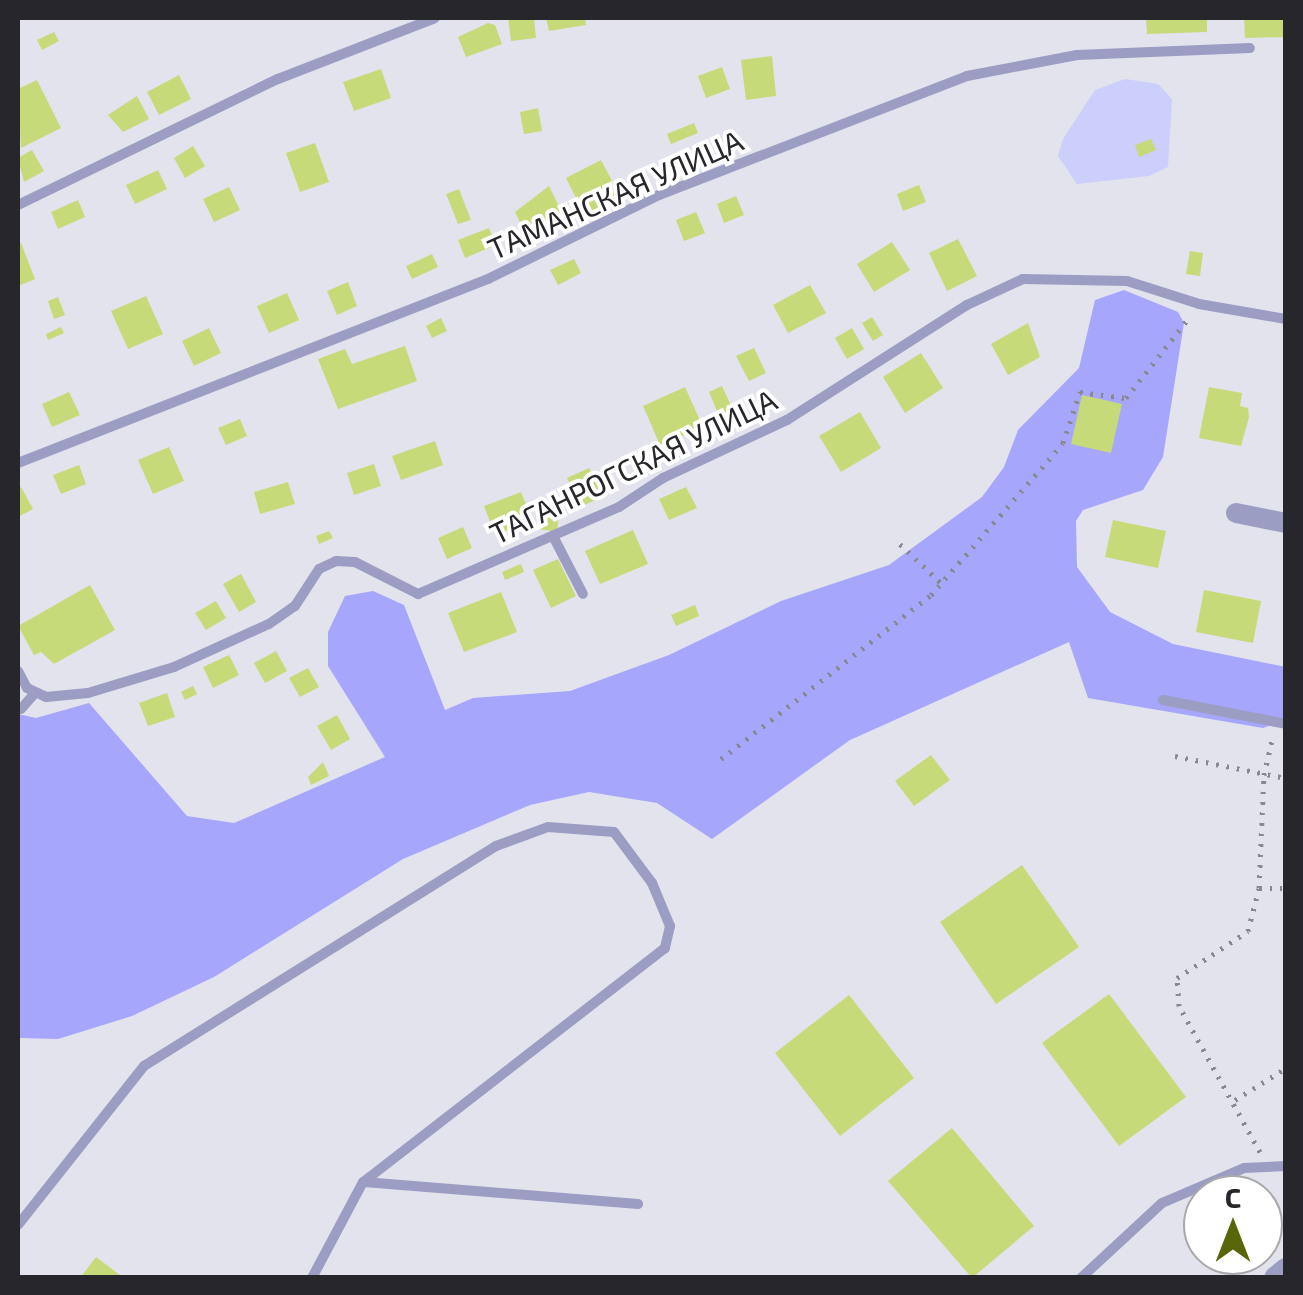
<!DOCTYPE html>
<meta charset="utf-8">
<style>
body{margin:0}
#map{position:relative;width:1303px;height:1295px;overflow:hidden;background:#e2e3ed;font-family:"Exo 2",sans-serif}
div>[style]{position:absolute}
.green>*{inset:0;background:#cccefb}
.forest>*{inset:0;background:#a5a6fc}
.building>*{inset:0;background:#c7da7a}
.path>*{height:5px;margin-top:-2.5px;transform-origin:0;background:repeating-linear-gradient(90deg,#88888f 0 2.5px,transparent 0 10.5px)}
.service>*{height:10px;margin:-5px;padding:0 5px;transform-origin:5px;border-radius:5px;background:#9c9dc3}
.minor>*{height:20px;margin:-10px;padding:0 10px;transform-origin:10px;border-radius:10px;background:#9c9dc3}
.tertiary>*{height:25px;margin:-12.5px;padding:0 12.5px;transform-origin:12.5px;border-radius:12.5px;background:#9c9dc3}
span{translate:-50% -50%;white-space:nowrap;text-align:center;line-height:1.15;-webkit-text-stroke:8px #fff;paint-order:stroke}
.street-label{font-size:30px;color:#27272b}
.frame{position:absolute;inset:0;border:20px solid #27272b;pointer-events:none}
.north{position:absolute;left:1183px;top:1175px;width:100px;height:100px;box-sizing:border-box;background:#fff;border:2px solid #a9a9aa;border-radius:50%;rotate:0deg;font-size:28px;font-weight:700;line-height:40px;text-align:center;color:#27272b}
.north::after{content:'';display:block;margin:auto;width:35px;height:45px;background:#586508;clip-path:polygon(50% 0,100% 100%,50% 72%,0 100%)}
</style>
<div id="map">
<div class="green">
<i style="clip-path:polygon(1125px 79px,1158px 84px,1172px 99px,1168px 167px,1149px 176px,1077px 184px,1058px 156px,1063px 139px,1095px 90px)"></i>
</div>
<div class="forest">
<i style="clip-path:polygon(1124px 290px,1178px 312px,1184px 323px,1163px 457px,1143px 490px,1083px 510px,1076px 521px,1077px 567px,1110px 612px,1173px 644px,1286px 667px,1285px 720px,1263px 728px,1088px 698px,1069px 642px,850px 740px,712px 839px,657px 803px,589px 792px,530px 805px,403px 859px,214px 977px,132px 1016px,58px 1039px,18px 1038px,18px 714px,36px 718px,89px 703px,187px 816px,234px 823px,385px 757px,328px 666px,328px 632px,345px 596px,373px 591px,404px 605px,445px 710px,473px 698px,570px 691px,669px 655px,781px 601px,889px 565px,982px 497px,1004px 467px,1018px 430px,1079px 368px,1095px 300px)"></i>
</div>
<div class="building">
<i style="clip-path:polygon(508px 18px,534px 18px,536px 38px,511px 41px)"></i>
<i style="clip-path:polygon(546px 18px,585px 18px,586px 25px,549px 31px)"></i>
<i style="clip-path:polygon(1146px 18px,1207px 18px,1207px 32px,1147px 34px)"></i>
<i style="clip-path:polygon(1244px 18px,1286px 18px,1286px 37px,1245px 38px)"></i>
<i style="clip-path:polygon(488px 23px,495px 25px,502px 44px,466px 57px,458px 37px)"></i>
<i style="clip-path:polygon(54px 32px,59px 41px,42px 50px,37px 40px)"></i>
<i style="clip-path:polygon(772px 56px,776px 96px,746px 100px,741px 60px)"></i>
<i style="clip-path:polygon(722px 67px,730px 89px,706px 98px,698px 76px)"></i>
<i style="clip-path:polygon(381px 69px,391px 98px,354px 111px,343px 82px)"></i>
<i style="clip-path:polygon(179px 75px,191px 99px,159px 115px,147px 92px)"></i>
<i style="clip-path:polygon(37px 80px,61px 128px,21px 148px,18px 89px)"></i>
<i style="clip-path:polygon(137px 96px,149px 119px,123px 132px,108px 115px)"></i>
<i style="clip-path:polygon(538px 108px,542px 131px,524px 134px,520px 112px)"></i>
<i style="clip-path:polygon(694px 123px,698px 133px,671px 144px,667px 134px)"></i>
<i style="clip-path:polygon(1151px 139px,1156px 150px,1139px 157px,1135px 145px)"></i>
<i style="clip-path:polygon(315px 143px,329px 182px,300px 192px,286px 153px)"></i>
<i style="clip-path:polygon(193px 146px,205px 166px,185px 178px,174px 158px)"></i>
<i style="clip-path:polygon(32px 150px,44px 171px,24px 182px,18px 158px)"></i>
<i style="clip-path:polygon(601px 160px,621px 198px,585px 216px,566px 178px)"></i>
<i style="clip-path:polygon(158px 170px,167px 189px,135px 204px,126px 185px)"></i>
<i style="clip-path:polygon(919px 185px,926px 202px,903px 211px,897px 194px)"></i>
<i style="clip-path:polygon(549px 186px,568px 225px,527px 237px,515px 212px)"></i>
<i style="clip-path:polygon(229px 187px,240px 210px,214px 222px,203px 199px)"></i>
<i style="clip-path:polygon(459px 189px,471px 220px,458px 224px,446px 194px)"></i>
<i style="clip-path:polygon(736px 196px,744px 215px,724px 223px,717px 204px)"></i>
<i style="clip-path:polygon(78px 200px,85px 217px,58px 229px,51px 212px)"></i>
<i style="clip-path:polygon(696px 212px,705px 233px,684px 241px,676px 220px)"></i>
<i style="clip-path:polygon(489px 228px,496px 245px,465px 258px,458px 240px)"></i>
<i style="clip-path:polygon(958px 239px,977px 276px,947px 291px,929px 253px)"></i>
<i style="clip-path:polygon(892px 242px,910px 270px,874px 292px,857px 264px)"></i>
<i style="clip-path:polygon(21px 243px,35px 279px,18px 286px,18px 244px)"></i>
<i style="clip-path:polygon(1190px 251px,1203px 253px,1200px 276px,1186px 274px)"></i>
<i style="clip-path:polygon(432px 254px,438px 267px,412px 279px,406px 266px)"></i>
<i style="clip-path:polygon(574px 259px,581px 273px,558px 285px,550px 270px)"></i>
<i style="clip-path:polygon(348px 282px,357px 306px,337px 315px,327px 291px)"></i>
<i style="clip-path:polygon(810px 285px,826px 313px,788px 333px,773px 305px)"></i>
<i style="clip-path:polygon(287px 293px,299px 320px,269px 333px,257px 306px)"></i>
<i style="clip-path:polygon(146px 296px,163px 334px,128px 349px,111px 311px)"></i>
<i style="clip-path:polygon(58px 297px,65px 315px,54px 319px,48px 301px)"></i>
<i style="clip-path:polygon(872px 317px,883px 335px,873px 341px,862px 323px)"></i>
<i style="clip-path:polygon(441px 318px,447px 331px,432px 338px,426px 326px)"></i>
<i style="clip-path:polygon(1028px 323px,1040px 357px,1008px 375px,991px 344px)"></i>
<i style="clip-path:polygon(61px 327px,64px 333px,48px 340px,46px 334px)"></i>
<i style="clip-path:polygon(209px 328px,221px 353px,194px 366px,182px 341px)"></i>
<i style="clip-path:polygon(852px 328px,864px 349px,847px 359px,835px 338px)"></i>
<i style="clip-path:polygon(405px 346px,417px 381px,338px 409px,318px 359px,345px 349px,352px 364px)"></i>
<i style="clip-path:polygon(754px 348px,766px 373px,749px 381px,736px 356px)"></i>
<i style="clip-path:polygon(921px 353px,943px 388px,905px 413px,883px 377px)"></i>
<i style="clip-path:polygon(722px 386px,733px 410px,719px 416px,709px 392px)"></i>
<i style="clip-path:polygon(685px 387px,703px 427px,660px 445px,643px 406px)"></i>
<i style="clip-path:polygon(1209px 387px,1242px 393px,1240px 406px,1248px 408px,1249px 417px,1241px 446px,1199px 438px)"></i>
<i style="clip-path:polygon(69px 392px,80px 415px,52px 427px,42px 404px)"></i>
<i style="clip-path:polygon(1082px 395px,1122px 404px,1111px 453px,1071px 444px)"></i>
<i style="clip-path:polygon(860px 412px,881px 448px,841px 472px,819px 436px)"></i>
<i style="clip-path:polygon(240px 419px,247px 436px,226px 445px,218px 428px)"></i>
<i style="clip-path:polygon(435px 441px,443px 465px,401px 480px,392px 456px)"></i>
<i style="clip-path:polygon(169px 447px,184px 481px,153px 494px,138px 460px)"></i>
<i style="clip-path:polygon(374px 464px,381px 486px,354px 495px,347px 473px)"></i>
<i style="clip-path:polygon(79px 465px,86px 484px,61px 494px,53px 475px)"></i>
<i style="clip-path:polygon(589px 468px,602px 497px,580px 507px,567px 478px)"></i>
<i style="clip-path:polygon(288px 482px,295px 504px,260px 514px,254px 492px)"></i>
<i style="clip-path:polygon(21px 487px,33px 509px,18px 517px,18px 489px)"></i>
<i style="clip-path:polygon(686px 487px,697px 508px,669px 520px,659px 499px)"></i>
<i style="clip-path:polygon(521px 492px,533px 521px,495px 535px,484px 506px)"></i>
<i style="clip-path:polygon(542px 504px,560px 506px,557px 532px,539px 529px)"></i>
<i style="clip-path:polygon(1113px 520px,1166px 531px,1158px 568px,1105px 557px)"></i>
<i style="clip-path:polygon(463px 527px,472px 548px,447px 559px,438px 538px)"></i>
<i style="clip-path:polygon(633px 530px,648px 564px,600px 584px,585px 551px)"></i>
<i style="clip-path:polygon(329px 531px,333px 538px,319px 544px,316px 536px)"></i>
<i style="clip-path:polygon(558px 559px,576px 596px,551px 608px,533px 570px)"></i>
<i style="clip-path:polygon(521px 564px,524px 572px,505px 580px,502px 572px)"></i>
<i style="clip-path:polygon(241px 574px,256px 602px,239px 612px,223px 584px)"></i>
<i style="clip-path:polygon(90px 585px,115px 630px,54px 664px,41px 652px,34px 655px,18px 626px)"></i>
<i style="clip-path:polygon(1204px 590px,1261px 601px,1253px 643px,1196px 632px)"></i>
<i style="clip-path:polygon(501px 592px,517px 632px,464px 652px,448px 613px)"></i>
<i style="clip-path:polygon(216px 601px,226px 618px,206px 630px,195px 613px)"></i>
<i style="clip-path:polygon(695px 605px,699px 616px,676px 626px,671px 615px)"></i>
<i style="clip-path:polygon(276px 651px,287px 671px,265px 683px,254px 663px)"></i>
<i style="clip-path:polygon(229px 655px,239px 675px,213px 688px,203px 667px)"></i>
<i style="clip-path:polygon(308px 668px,319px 687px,300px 697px,289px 678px)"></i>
<i style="clip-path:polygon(193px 686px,197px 694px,185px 700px,181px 692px)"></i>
<i style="clip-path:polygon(167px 693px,175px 717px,148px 726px,139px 703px)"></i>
<i style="clip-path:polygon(337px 715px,350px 739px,331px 750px,317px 726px)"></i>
<i style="clip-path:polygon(931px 755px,950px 780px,914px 806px,895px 781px)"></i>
<i style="clip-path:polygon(323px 762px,329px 776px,311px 785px,308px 777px)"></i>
<i style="clip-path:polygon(1022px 865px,1079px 947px,996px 1004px,940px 922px)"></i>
<i style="clip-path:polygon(1109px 994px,1186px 1097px,1119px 1146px,1042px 1043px)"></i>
<i style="clip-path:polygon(849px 995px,914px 1078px,840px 1136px,775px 1053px)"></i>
<i style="clip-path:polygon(952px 1128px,1034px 1226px,972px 1278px,888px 1181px)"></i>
<i style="clip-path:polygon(96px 1257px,124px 1278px,80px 1278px)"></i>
</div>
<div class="path">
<i style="left:900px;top:544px;width:57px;rotate:43.6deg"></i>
<i style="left:1175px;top:756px;width:113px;rotate:11.2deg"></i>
<i style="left:721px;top:759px;width:266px;rotate:-38deg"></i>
<i style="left:931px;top:595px;width:201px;rotate:-49deg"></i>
<i style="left:1063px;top:443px;width:54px;rotate:-71.6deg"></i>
<i style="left:1080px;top:392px;width:46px;rotate:7.4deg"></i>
<i style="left:1126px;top:398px;width:100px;rotate:-51.9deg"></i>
<i style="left:1259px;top:888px;width:113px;rotate:-87.5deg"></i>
<i style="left:1264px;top:775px;width:39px;rotate:-77deg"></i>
<i style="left:1235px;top:1100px;width:60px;rotate:-32.1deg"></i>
<i style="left:1260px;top:1152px;width:167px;rotate:-119deg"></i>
<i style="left:1179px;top:1006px;width:28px;rotate:-94deg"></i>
<i style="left:1177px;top:978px;width:85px;rotate:-33.5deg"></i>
<i style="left:1248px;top:931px;width:44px;rotate:-75.7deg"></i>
<i style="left:1259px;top:888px;width:27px"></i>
</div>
<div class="service">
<i style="left:18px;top:205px;width:289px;rotate:-25.9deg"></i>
<i style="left:278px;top:79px;width:168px;rotate:-21.2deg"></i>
<i style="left:18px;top:463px;width:505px;rotate:-21.38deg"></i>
<i style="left:488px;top:279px;width:191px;rotate:-26.2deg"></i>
<i style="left:659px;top:195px;width:330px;rotate:-21.1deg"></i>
<i style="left:967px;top:76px;width:112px;rotate:-10.8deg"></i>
<i style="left:1077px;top:55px;width:173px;rotate:-2.3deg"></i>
<i style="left:553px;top:536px;width:65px;rotate:62.7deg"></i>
<i style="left:18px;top:671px;width:19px;rotate:62deg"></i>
<i style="left:27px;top:688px;width:21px;rotate:25deg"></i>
<i style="left:46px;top:697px;width:42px;rotate:-5.4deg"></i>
<i style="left:88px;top:693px;width:90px;rotate:-16.8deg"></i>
<i style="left:174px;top:667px;width:104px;rotate:-24.4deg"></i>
<i style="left:269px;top:624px;width:32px;rotate:-35deg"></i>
<i style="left:295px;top:606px;width:44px;rotate:-57deg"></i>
<i style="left:319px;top:569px;width:19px;rotate:-25deg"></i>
<i style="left:336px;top:561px;width:19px;rotate:3deg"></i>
<i style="left:355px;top:562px;width:71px;rotate:26.9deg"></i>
<i style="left:418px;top:594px;width:219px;rotate:-23.4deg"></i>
<i style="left:619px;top:507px;width:53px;rotate:-33.4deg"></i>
<i style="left:663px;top:478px;width:137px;rotate:-25.1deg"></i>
<i style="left:787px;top:420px;width:214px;rotate:-32.6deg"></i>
<i style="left:967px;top:305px;width:62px;rotate:-24.9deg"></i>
<i style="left:1023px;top:279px;width:104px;rotate:1.1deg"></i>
<i style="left:1127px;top:281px;width:76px;rotate:17.7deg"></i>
<i style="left:1199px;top:304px;width:88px;rotate:9.8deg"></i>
<i style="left:1163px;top:700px;width:125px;rotate:11deg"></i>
<i style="left:21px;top:709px;width:20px;rotate:-49deg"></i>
<i style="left:364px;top:1182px;width:275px;rotate:4.6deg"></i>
<i style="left:18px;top:1225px;width:203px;rotate:-51.6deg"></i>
<i style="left:144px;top:1066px;width:415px;rotate:-32deg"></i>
<i style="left:496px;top:846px;width:55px;rotate:-20.1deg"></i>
<i style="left:548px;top:827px;width:66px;rotate:4.3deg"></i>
<i style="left:614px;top:832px;width:64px;rotate:53.3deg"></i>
<i style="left:652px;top:883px;width:47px;rotate:67.3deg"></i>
<i style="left:670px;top:926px;width:23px;rotate:103deg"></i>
<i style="left:665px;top:948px;width:382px;rotate:142.2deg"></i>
<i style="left:363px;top:1182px;width:109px;rotate:118deg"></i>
<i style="left:1081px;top:1278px;width:110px;rotate:-42.8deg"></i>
<i style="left:1162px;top:1203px;width:89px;rotate:-23.1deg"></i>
<i style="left:1244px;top:1168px;width:42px;rotate:-2.7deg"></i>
</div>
<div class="minor">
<i style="left:1236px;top:513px;width:51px;rotate:11.3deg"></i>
</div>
<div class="tertiary">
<i style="left:1276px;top:1278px;width:13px;rotate:-39deg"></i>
</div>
<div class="street-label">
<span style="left:615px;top:194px;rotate:-24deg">ТАМАНСКАЯ УЛИЦА</span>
<span style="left:633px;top:466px;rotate:-26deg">ТАГАНРОГСКАЯ УЛИЦА</span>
</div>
<div class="frame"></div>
<div class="north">С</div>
</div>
